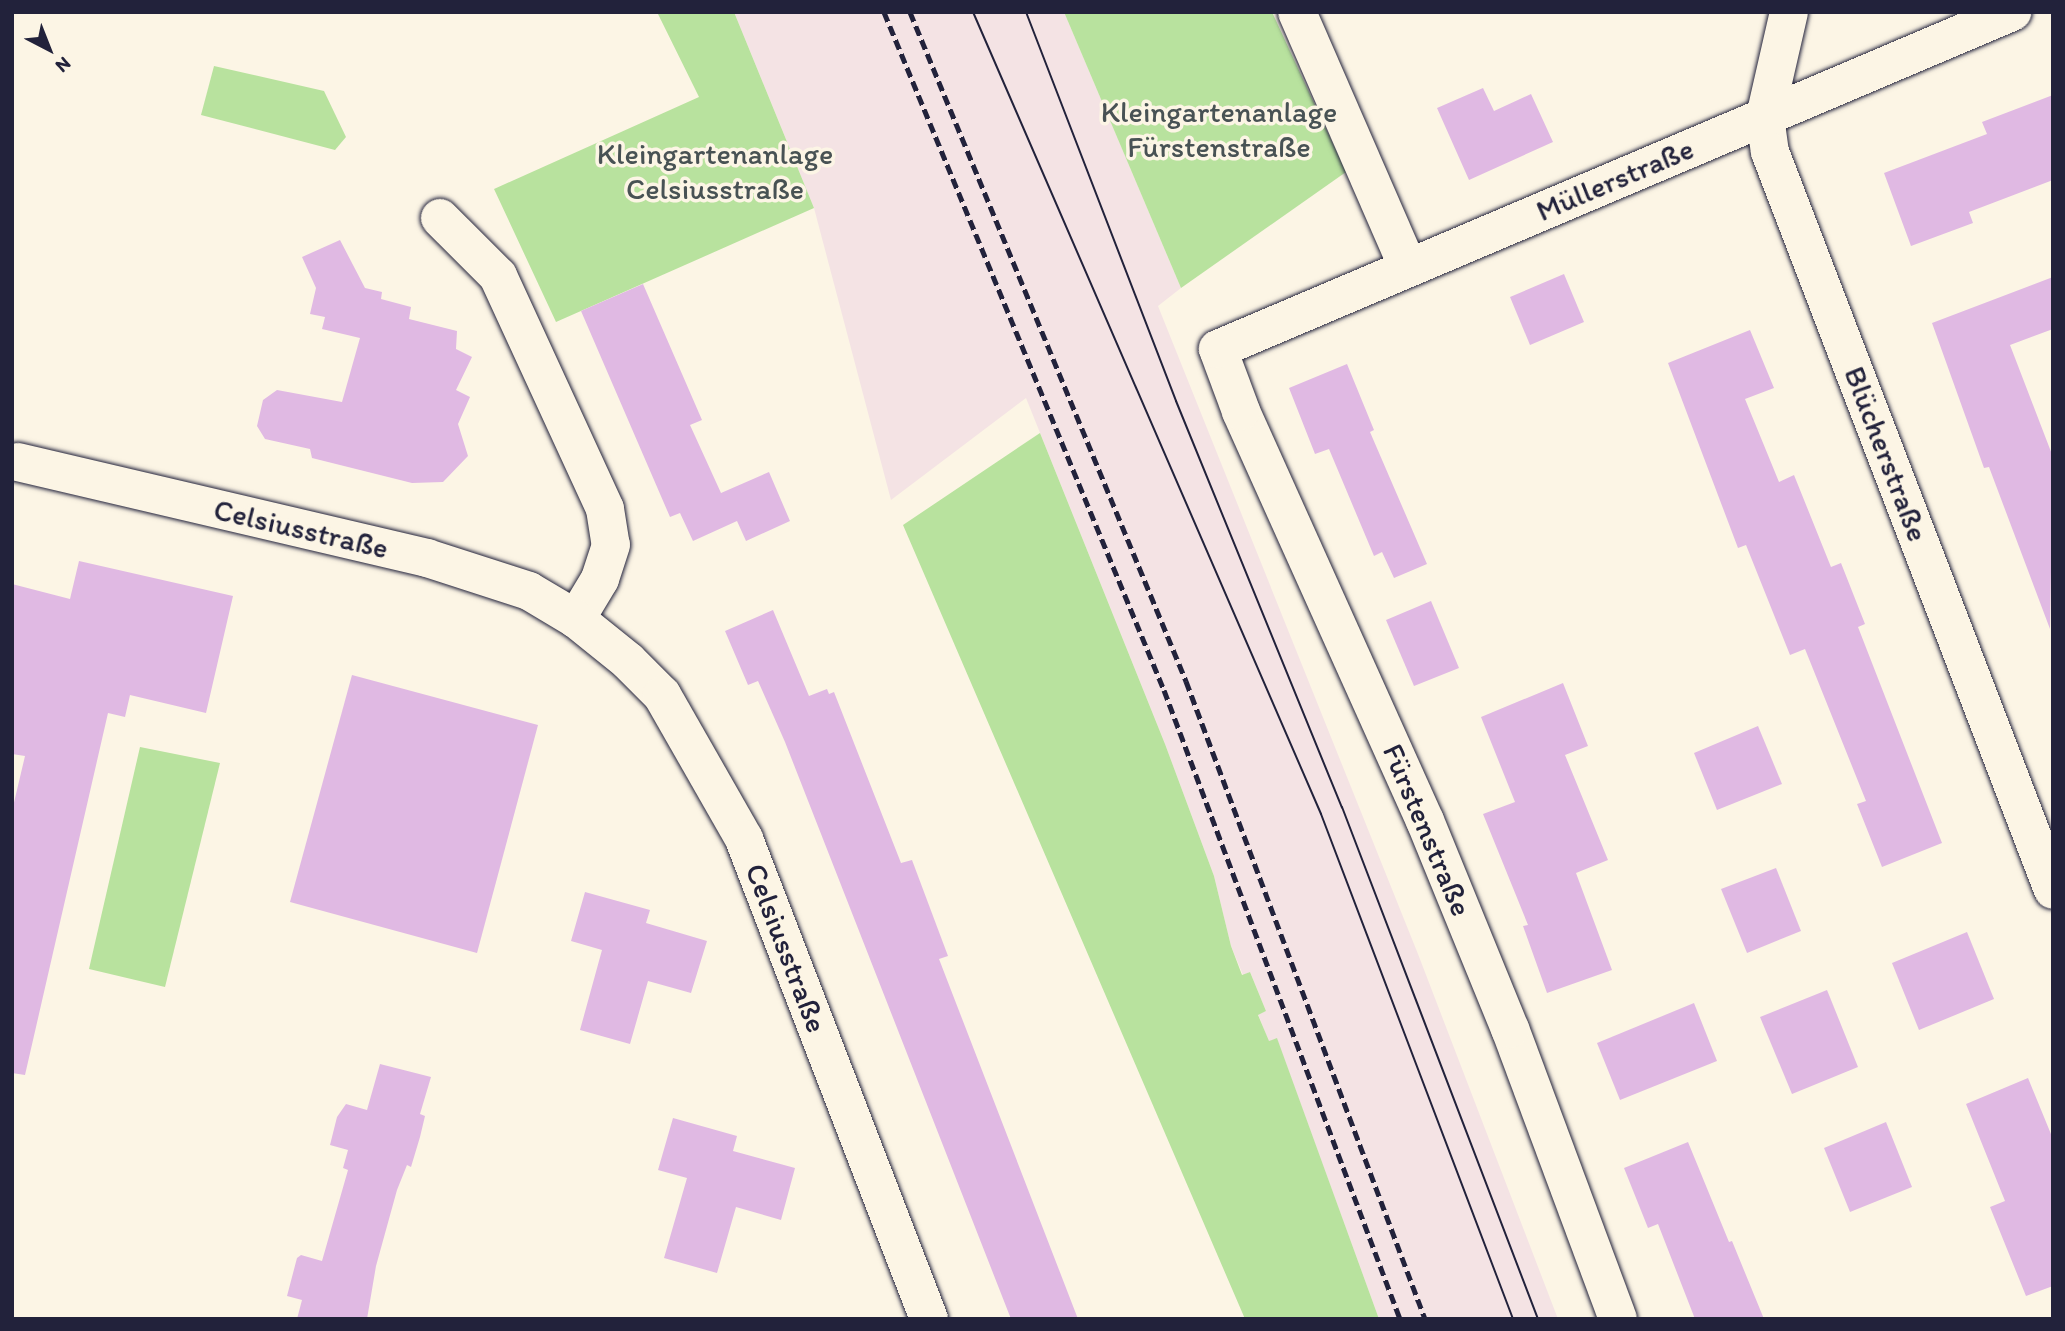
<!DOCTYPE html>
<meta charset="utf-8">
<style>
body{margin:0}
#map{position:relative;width:2065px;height:1331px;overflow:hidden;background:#fcf5e5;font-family:Itim,sans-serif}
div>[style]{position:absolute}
.built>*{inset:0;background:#f4e3e4}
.green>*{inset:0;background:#b8e29e}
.building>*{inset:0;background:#e0b9e3}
.roads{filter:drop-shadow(0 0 2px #22223b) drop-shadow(0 0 2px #22223b)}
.minor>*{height:38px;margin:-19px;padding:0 19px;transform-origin:19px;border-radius:19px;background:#fcf5e5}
.tram>*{height:2px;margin:-1px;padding:0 1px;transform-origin:1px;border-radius:1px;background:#22223b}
.rail>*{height:5px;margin-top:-2.5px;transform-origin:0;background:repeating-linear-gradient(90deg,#22223b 0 10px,transparent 0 15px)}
span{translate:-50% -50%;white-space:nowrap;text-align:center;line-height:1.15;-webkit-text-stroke:7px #fcf5e5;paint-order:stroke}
.park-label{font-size:30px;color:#485254}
.street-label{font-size:30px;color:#22223b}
.frame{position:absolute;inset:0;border:14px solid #22223b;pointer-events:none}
.north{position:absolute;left:14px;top:14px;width:70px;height:70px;-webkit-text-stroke:5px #fcf5e5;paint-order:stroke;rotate:138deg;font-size:19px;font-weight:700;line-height:28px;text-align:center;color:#22223b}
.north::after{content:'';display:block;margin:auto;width:24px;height:32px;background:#22223b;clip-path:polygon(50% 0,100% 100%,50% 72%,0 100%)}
</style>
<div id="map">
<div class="built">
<i style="clip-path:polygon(734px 12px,1064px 12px,1181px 288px,1158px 306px,1418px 954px,1558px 1319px,1379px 1319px,1277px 1039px,1269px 1042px,1258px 1014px,1266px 1011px,1250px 972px,1243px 975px,1231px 946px,1214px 876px,1165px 744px,1026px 398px,891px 500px,814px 208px)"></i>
</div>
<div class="green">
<i style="clip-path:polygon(657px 12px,734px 12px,814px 208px,556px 322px,494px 189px,699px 97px)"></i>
<i style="clip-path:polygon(1064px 12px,1272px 12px,1346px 172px,1181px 288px)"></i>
<i style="clip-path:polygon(214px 66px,324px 91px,346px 137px,335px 150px,201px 115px)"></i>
<i style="clip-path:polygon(1040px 433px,1165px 744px,1214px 876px,1231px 946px,1242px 975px,1250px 972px,1266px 1011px,1258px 1015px,1269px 1041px,1277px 1038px,1379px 1319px,1245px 1319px,903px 525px)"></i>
<i style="clip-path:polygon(140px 747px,220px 763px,165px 987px,89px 969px)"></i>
</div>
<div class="building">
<i style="clip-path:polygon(1483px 88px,1494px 111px,1531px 94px,1553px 142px,1469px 180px,1437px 108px)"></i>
<i style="clip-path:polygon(2053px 95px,2053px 180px,1969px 212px,1973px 223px,1911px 246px,1884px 173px,1987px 134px,1982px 122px)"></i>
<i style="clip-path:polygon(340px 240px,365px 288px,382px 292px,381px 299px,411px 307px,409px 319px,457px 331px,456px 349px,472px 357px,456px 390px,470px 397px,458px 424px,468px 456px,443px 482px,412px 483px,312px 458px,310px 449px,265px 439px,257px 426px,263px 400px,277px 390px,342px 402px,360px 338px,322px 329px,325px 317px,310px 314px,316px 288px,302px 257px)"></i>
<i style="clip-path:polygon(1564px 274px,1584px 322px,1530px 345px,1510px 297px)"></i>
<i style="clip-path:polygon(2053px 277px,2053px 329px,2010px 345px,2053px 457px,2050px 629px,1989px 467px,1984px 468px,1932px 323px)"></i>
<i style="clip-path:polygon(643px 284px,702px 420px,690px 425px,721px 493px,769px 472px,790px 521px,746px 541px,737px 521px,693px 541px,680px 513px,670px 517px,581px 311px)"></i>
<i style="clip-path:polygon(1750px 330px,1774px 388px,1745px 399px,1779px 482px,1794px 475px,1831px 567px,1841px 563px,1865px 624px,1858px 627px,1942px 843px,1882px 867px,1857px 804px,1866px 801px,1805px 649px,1790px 655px,1746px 545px,1738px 548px,1668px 363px)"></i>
<i style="clip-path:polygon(1347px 364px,1374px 430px,1370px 432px,1427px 564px,1394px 578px,1382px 552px,1374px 556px,1329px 449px,1315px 454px,1289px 388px)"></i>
<i style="clip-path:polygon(79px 561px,233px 596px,206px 713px,130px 695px,125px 717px,108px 713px,25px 1075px,12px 1073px,12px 811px,25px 756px,12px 754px,12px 584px,70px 599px)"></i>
<i style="clip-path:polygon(1431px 601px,1459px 668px,1414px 686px,1386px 620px)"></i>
<i style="clip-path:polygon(773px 610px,809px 696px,827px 689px,829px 694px,834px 692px,901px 863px,912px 860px,948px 956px,939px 959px,1078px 1319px,1011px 1319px,785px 742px,758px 681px,748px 685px,725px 631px)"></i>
<i style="clip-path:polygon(352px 675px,538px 725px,477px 953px,290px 902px)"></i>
<i style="clip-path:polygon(1563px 683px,1588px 746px,1565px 755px,1608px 860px,1576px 873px,1612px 970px,1547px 993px,1523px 926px,1528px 925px,1483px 814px,1515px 802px,1481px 717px)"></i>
<i style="clip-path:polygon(1758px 726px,1782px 784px,1717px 810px,1694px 753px)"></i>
<i style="clip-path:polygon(1776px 868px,1801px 931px,1747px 953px,1721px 889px)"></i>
<i style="clip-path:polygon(585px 892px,650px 910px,646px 923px,707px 941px,691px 993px,648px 981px,630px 1044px,580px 1030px,602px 950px,571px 941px)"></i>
<i style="clip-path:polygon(1967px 932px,1994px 999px,1919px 1030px,1892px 963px)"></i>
<i style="clip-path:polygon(1827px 990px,1858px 1067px,1792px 1094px,1760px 1017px)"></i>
<i style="clip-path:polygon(1694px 1003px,1717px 1061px,1620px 1100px,1597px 1043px)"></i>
<i style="clip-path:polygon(380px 1064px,431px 1077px,420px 1114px,425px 1116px,420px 1137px,411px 1167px,407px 1165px,397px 1190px,376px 1266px,367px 1319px,297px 1319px,302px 1300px,287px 1296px,297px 1258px,301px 1255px,322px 1261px,348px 1170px,343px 1168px,348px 1150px,330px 1145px,337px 1117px,346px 1104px,367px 1110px)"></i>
<i style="clip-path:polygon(2028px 1078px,2053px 1139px,2053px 1286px,2026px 1296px,1990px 1207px,2005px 1201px,1966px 1104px)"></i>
<i style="clip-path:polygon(673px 1118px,737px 1136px,733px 1151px,795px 1168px,781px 1220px,736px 1207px,717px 1273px,664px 1258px,687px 1178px,658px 1170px)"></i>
<i style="clip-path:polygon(1886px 1122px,1912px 1187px,1850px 1212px,1824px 1148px)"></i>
<i style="clip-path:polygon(1688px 1142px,1729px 1242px,1732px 1241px,1764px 1319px,1695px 1319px,1658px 1224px,1648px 1228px,1624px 1168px)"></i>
</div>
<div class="roads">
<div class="minor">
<i style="left:1297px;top:12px;width:278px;rotate:66.5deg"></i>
<i style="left:1789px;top:12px;width:108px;rotate:102.9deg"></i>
<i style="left:1765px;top:117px;width:35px;rotate:82deg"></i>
<i style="left:1770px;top:152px;width:790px;rotate:69.02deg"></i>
<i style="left:440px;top:218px;width:82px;rotate:45deg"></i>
<i style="left:498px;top:276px;width:256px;rotate:65.3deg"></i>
<i style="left:605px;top:509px;width:36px;rotate:81deg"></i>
<i style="left:611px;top:545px;width:36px;rotate:108deg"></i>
<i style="left:600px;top:579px;width:47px;rotate:121deg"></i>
<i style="left:18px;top:462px;width:420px;rotate:13.2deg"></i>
<i style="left:427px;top:558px;width:107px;rotate:17.9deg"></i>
<i style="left:529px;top:591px;width:55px;rotate:30.8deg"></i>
<i style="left:576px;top:619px;width:67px;rotate:38.9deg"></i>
<i style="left:628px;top:661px;width:48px;rotate:45deg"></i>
<i style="left:662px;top:695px;width:166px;rotate:60.3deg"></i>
<i style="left:744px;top:839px;width:514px;rotate:68.92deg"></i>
<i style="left:1618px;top:1319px;width:309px;rotate:-110.4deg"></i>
<i style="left:1510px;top:1029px;width:225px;rotate:-112.2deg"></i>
<i style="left:1425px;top:821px;width:449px;rotate:-114.2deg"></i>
<i style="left:1241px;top:411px;width:66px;rotate:-110.4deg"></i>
<i style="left:1218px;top:349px;width:863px;rotate:-23deg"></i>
</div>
</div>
<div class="tram">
<i style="left:973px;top:12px;width:874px;rotate:66.54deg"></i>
<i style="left:1321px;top:814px;width:540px;rotate:69.18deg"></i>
<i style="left:1026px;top:12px;width:417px;rotate:68.9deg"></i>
<i style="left:1176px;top:401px;width:439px;rotate:67.8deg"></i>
<i style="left:1342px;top:807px;width:548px;rotate:69.05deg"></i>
</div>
<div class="rail">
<i style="left:884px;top:12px;width:734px;rotate:67.56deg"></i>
<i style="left:1164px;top:690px;width:672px;rotate:69.43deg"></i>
<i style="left:910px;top:12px;width:724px;rotate:67.58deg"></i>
<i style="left:1186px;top:681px;width:681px;rotate:69.46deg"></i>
</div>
<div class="park-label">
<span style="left:1219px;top:129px">Kleingartenanlage<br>Fürstenstraße</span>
<span style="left:715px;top:171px">Kleingartenanlage<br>Celsiusstraße</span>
</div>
<div class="street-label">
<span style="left:1615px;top:180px;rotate:-23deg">Müllerstraße</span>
<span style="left:1886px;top:454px;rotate:69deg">Blücherstraße</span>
<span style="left:301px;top:529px;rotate:13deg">Celsiusstraße</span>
<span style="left:1427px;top:830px;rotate:67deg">Fürstenstraße</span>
<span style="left:786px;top:948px;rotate:69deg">Celsiusstraße</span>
</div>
<div class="frame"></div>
<div class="north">N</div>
</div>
